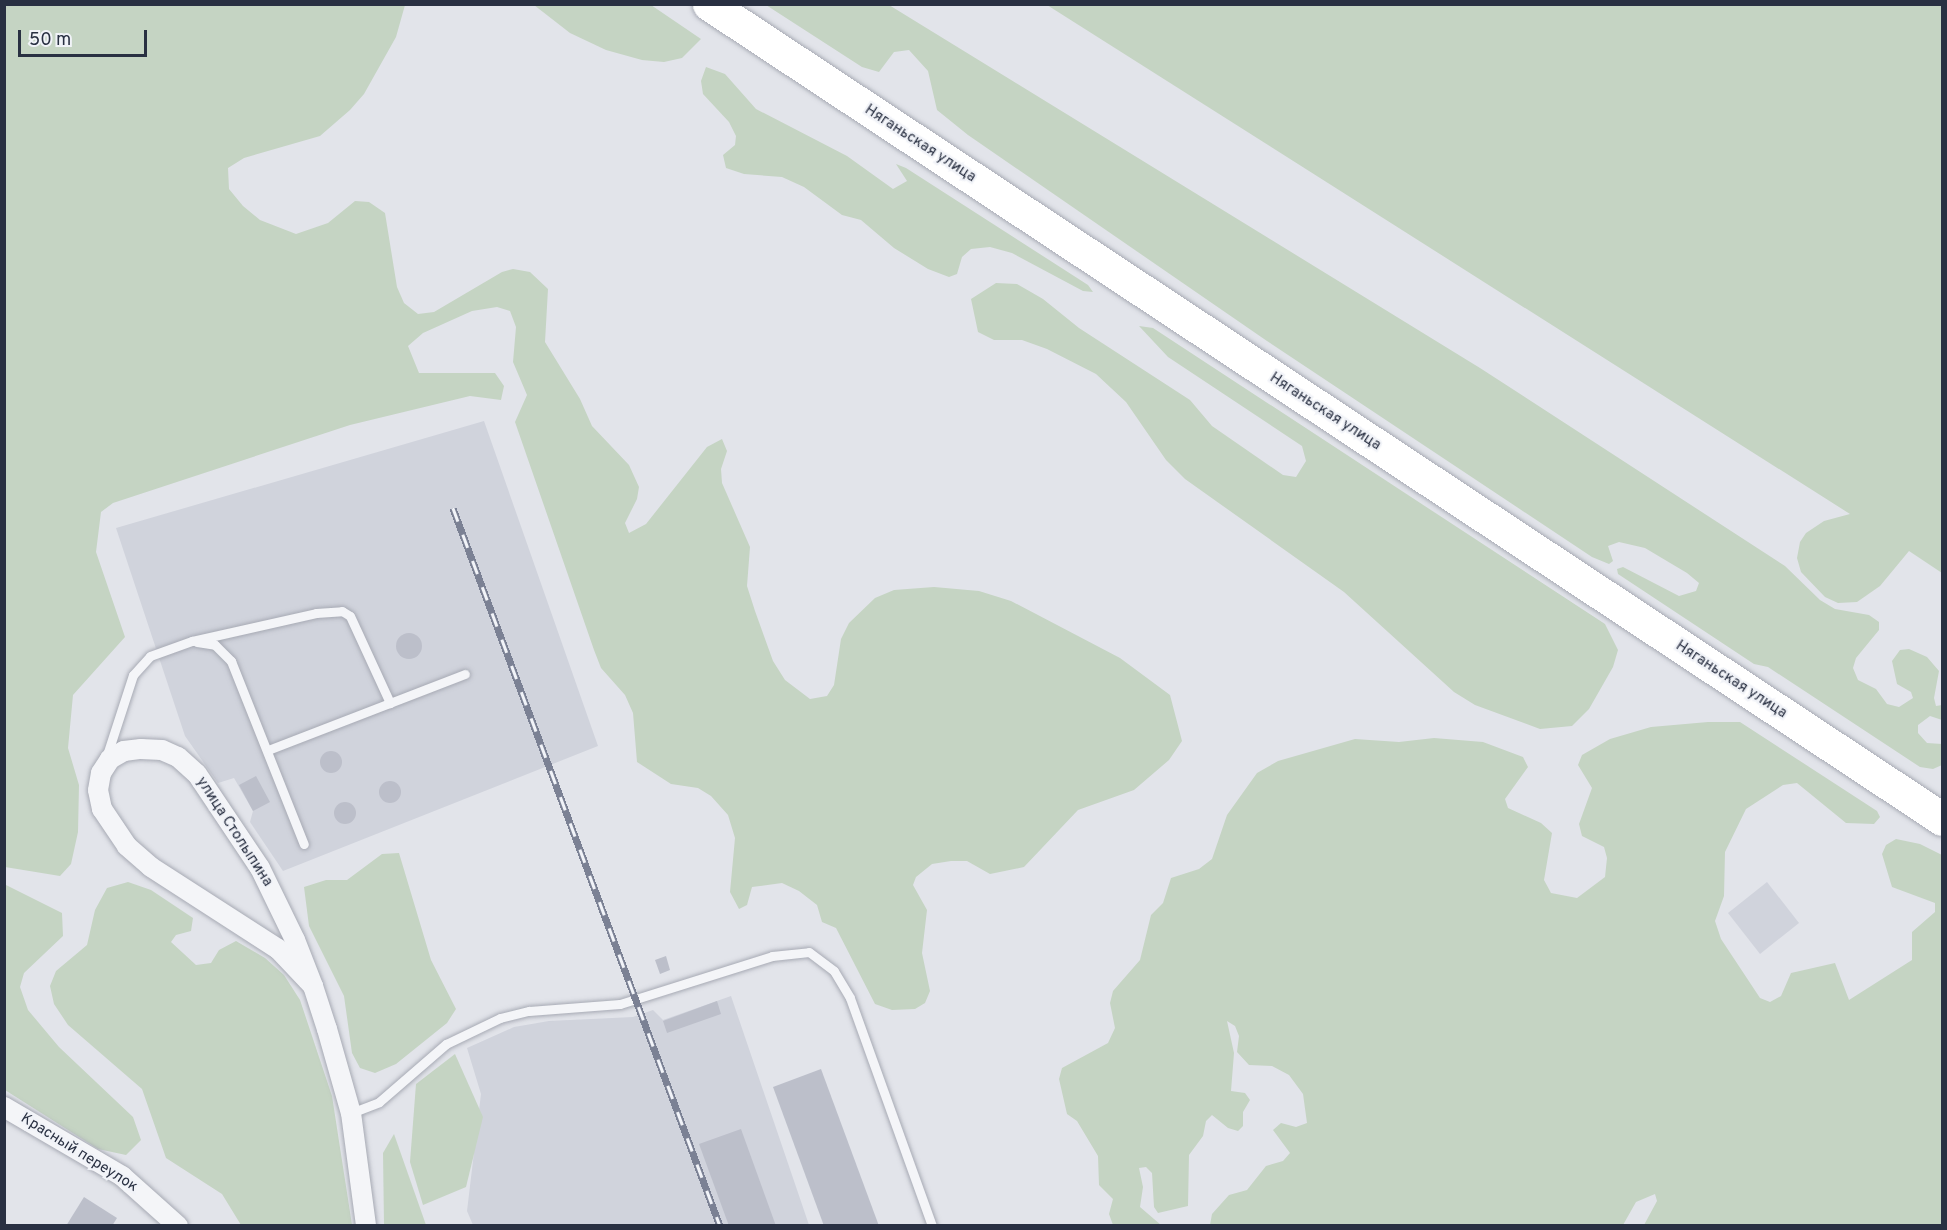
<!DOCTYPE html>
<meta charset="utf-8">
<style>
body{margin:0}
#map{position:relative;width:1947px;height:1230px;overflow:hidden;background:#e2e4ea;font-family:Overpass,sans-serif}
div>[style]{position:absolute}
.built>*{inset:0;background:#d0d3dc}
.green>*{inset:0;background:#c5d4c3}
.building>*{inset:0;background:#bcbfca}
.round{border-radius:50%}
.roads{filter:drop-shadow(0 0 2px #a7aab4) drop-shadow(0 0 2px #a7aab4)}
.lane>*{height:9px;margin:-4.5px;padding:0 4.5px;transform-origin:4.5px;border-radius:4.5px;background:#f4f5f8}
.street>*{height:20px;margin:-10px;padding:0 10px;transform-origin:10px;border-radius:10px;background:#f4f5f8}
.highway>*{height:33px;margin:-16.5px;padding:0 16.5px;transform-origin:16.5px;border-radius:16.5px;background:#fff}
.rail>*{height:7px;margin-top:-3.5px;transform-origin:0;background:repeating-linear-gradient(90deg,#f1f3f8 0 14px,#7b8194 0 28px);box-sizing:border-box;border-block:2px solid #7b8194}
span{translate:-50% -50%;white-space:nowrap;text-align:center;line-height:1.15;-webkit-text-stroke:4.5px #f1f3f8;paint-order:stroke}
.street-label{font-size:15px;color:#293042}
.frame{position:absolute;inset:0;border:6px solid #293042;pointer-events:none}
.scale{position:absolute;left:18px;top:30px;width:129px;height:27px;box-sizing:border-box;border:3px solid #293042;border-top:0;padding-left:8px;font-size:18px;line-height:21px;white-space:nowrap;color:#293042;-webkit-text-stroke:4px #f1f3f8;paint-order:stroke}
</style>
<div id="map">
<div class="built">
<i style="clip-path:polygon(484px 421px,598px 746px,283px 871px,250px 822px,253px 811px,234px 778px,218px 783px,185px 736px,116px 528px)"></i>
<i style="clip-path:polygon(1767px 882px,1799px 923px,1760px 954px,1728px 913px)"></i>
<i style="clip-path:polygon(731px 996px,809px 1225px,473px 1225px,467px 1211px,481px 1094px,467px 1048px,514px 1027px,549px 1021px,633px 1017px,653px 1010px,663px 1020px)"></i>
</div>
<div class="green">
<i style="clip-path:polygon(5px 4px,405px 5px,396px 37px,364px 94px,350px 110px,320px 136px,244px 158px,228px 168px,229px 189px,243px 206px,260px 220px,296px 234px,328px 223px,355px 201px,369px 202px,385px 213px,397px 287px,404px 303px,418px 314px,434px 312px,502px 272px,513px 269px,530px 272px,548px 289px,545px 342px,580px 399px,592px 426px,629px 465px,639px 487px,637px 499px,625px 523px,629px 533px,646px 524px,707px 447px,722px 439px,727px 451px,721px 469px,722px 483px,750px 547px,747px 586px,755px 611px,773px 661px,785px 680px,810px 699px,827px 696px,834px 685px,841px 639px,849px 623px,875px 598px,894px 590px,934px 587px,979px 591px,1011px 601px,1120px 658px,1170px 695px,1182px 741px,1169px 760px,1134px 790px,1078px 810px,1024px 867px,990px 874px,967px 861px,951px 861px,932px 864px,916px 877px,913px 885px,927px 910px,922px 953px,930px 991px,925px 1003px,915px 1009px,892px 1010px,875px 1004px,836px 928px,822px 922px,817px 905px,799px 891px,782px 883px,752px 887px,747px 905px,739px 909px,730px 892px,735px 838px,728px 815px,711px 796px,698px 788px,671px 784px,637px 762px,633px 713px,625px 695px,601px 668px,594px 650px,515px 422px,527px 395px,513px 362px,516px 327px,510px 311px,497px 307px,472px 311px,423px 333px,408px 346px,419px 373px,495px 373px,504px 386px,501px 400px,470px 396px,350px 425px,113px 503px,101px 512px,96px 552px,125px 637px,73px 695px,68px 748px,79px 785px,78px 832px,71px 864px,60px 876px,5px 867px)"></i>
<i style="clip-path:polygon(534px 5px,651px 5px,701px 39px,682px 58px,664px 62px,642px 60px,606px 50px,570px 33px)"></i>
<i style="clip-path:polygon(766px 5px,889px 5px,1480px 368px,1785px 566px,1820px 600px,1835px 609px,1869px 615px,1879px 622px,1879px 630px,1856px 658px,1853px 668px,1858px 680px,1876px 689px,1887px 704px,1899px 707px,1913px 698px,1911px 692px,1897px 684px,1892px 661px,1900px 650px,1909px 649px,1927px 657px,1939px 671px,1934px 698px,1936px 706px,1942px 705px,1942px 720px,1930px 716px,1918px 725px,1918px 733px,1927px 743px,1942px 744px,1942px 765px,1933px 769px,1920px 767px,1768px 667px,1754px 664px,1618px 574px,1617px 569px,1623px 567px,1679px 596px,1696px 591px,1699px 583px,1687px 573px,1645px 548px,1619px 542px,1608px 546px,1613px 561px,1609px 564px,1592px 557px,1267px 341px,968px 135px,937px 110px,928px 71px,909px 50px,894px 52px,879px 72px,862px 67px)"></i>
<i style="clip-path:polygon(1047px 5px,1942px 5px,1942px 573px,1909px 551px,1880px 586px,1857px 602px,1838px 603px,1825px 597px,1801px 572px,1797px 558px,1800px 542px,1806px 533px,1824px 521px,1850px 514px)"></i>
<i style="clip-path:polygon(706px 67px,725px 74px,756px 109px,847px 156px,893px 189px,907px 181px,896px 164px,906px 168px,1088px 285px,1093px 292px,1083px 291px,1012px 253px,990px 247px,971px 249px,962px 257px,957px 274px,949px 277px,928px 269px,894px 248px,861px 220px,842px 215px,804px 187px,782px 177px,744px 174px,726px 168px,723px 155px,735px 145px,736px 136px,729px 122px,703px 94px,701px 81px)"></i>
<i style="clip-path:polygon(996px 283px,1017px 284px,1043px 299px,1079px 328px,1190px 400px,1212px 426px,1283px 475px,1296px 477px,1306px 461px,1302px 446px,1168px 357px,1139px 326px,1153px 328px,1605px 624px,1618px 650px,1613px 667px,1589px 709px,1572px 726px,1540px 729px,1475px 705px,1454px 692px,1344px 592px,1185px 479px,1166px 460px,1126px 402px,1096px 374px,1047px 349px,1022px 340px,994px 340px,978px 332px,971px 299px)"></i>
<i style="clip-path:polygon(1708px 722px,1740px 722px,1877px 811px,1880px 817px,1874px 824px,1846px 823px,1797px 783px,1783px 785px,1746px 809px,1725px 852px,1724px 896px,1715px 921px,1721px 939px,1760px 998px,1770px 1002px,1781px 996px,1791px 973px,1835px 963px,1849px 1000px,1912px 960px,1912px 932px,1935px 912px,1935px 903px,1892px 887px,1882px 854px,1886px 845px,1896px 839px,1920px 844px,1942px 855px,1942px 1225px,1644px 1225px,1657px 1201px,1655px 1194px,1636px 1202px,1623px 1225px,1210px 1225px,1212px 1214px,1229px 1195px,1247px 1190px,1266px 1166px,1283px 1161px,1290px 1153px,1273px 1130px,1281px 1123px,1296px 1127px,1307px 1123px,1303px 1094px,1289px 1075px,1272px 1066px,1249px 1065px,1237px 1052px,1239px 1036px,1235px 1026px,1227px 1021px,1234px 1053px,1231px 1091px,1245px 1093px,1250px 1100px,1243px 1112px,1243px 1126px,1238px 1131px,1228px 1128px,1212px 1115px,1206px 1121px,1203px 1136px,1189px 1155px,1188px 1206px,1158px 1213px,1154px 1207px,1152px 1173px,1146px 1167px,1139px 1168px,1143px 1187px,1140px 1207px,1161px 1225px,1113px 1225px,1109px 1214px,1113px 1199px,1099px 1185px,1098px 1156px,1077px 1121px,1067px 1114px,1059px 1079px,1062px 1068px,1108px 1043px,1115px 1028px,1110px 1003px,1113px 991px,1140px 960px,1151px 915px,1163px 903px,1171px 878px,1199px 869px,1212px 859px,1227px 815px,1257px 773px,1278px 761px,1355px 739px,1399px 742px,1434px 738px,1483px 742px,1523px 757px,1528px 767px,1505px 799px,1508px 808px,1541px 823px,1552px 833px,1544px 880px,1551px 893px,1577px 898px,1605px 877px,1607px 858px,1604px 847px,1582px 836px,1579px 824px,1592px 788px,1578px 765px,1582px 755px,1610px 739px,1651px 727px)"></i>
<i style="clip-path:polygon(399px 853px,431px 960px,456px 1009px,447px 1023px,396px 1064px,375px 1073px,360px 1068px,352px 1053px,344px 996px,309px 926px,304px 887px,326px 880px,347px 880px,382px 854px)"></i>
<i style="clip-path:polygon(128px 882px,151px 890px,193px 918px,191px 931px,176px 935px,171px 942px,196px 965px,211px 963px,219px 950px,236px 941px,265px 958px,284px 975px,300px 1000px,332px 1096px,352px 1225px,241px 1225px,222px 1194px,166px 1158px,142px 1089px,68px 1025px,54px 1004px,50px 986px,56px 971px,87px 945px,95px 910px,107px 888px)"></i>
<i style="clip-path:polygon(4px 884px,62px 913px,63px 936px,24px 973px,20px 987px,28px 1010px,59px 1047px,133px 1117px,141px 1140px,126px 1155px,98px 1149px,5px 1090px)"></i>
<i style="clip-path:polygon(455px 1054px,483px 1117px,466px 1187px,423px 1205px,410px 1162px,416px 1084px)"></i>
<i style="clip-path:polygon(394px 1134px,426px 1225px,384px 1225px,383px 1153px)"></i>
</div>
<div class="building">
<i class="round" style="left:396px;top:633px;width:26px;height:26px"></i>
<i class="round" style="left:320px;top:751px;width:22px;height:22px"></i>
<i style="clip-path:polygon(256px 776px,270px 802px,253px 811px,239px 785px)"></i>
<i class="round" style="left:379px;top:781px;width:22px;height:22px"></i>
<i class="round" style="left:334px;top:802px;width:22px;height:22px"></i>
<i style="clip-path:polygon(666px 956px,670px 970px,660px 974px,655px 960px)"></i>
<i style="clip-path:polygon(717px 1001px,721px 1014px,667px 1033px,663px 1021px)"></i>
<i style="clip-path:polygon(821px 1069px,879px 1226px,824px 1226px,773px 1087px)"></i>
<i style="clip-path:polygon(741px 1129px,776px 1226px,729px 1226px,699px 1144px)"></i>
<i style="clip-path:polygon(84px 1197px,117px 1218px,112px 1226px,66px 1226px)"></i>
</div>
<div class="roads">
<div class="lane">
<i style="left:197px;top:642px;width:18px;rotate:9deg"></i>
<i style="left:215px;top:645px;width:23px;rotate:45deg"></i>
<i style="left:231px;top:661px;width:197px;rotate:68.3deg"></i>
<i style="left:268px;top:750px;width:211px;rotate:-21.1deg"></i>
<i style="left:106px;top:758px;width:87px;rotate:-72deg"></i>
<i style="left:133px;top:675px;width:25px;rotate:-48deg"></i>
<i style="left:150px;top:656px;width:45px;rotate:-19.7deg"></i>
<i style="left:192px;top:641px;width:127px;rotate:-12.7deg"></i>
<i style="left:316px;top:613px;width:26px;rotate:-4deg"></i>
<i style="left:342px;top:611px;width:9px;rotate:32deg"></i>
<i style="left:350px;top:616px;width:96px;rotate:65.3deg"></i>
<i style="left:351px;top:1113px;width:30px;rotate:-21deg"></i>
<i style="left:379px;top:1102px;width:89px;rotate:-40.9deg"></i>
<i style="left:446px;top:1044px;width:60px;rotate:-25.7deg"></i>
<i style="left:500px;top:1018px;width:30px;rotate:-14deg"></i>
<i style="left:529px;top:1011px;width:91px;rotate:-4.4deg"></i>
<i style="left:620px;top:1004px;width:159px;rotate:-17.5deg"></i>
<i style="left:772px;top:956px;width:37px;rotate:-6deg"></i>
<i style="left:809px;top:952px;width:31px;rotate:37deg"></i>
<i style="left:834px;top:971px;width:31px;rotate:59deg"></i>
<i style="left:850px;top:998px;width:242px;rotate:70.2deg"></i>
</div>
<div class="street">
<i style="left:313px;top:986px;width:51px;rotate:-133.4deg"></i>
<i style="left:278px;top:949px;width:151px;rotate:-147.2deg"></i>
<i style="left:151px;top:867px;width:32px;rotate:-139deg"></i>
<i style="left:127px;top:846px;width:45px;rotate:-124deg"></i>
<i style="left:102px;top:809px;width:19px;rotate:-102deg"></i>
<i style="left:98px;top:790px;width:17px;rotate:-80deg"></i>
<i style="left:101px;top:773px;width:17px;rotate:-57deg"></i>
<i style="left:110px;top:759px;width:16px;rotate:-30deg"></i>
<i style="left:124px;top:751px;width:17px;rotate:-7deg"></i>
<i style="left:141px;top:749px;width:21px;rotate:3deg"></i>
<i style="left:162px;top:750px;width:17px;rotate:24deg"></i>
<i style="left:178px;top:757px;width:25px;rotate:42deg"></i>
<i style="left:197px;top:774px;width:113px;rotate:56.2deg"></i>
<i style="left:260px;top:868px;width:80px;rotate:64.1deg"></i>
<i style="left:295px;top:940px;width:49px;rotate:68.6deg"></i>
<i style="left:313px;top:986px;width:45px;rotate:72deg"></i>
<i style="left:327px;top:1029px;width:87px;rotate:74.1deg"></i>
<i style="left:351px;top:1113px;width:114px;rotate:82.4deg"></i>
<i style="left:4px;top:1107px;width:137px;rotate:30.3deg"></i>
<i style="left:122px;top:1176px;width:75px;rotate:41.8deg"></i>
</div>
<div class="highway">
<i style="left:709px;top:4px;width:1478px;rotate:33.46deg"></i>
</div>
</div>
<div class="rail">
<i style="left:453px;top:508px;width:766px;rotate:69.6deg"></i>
</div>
<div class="street-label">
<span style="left:920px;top:144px;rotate:33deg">Няганьская улица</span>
<span style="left:1325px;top:412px;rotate:33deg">Няганьская улица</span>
<span style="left:1731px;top:680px;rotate:33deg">Няганьская улица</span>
<span style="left:234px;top:832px;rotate:57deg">улица Столыпина</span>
<span style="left:79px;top:1153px;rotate:32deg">Красный переулок</span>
</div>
<div class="frame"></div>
<div class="scale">50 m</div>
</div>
